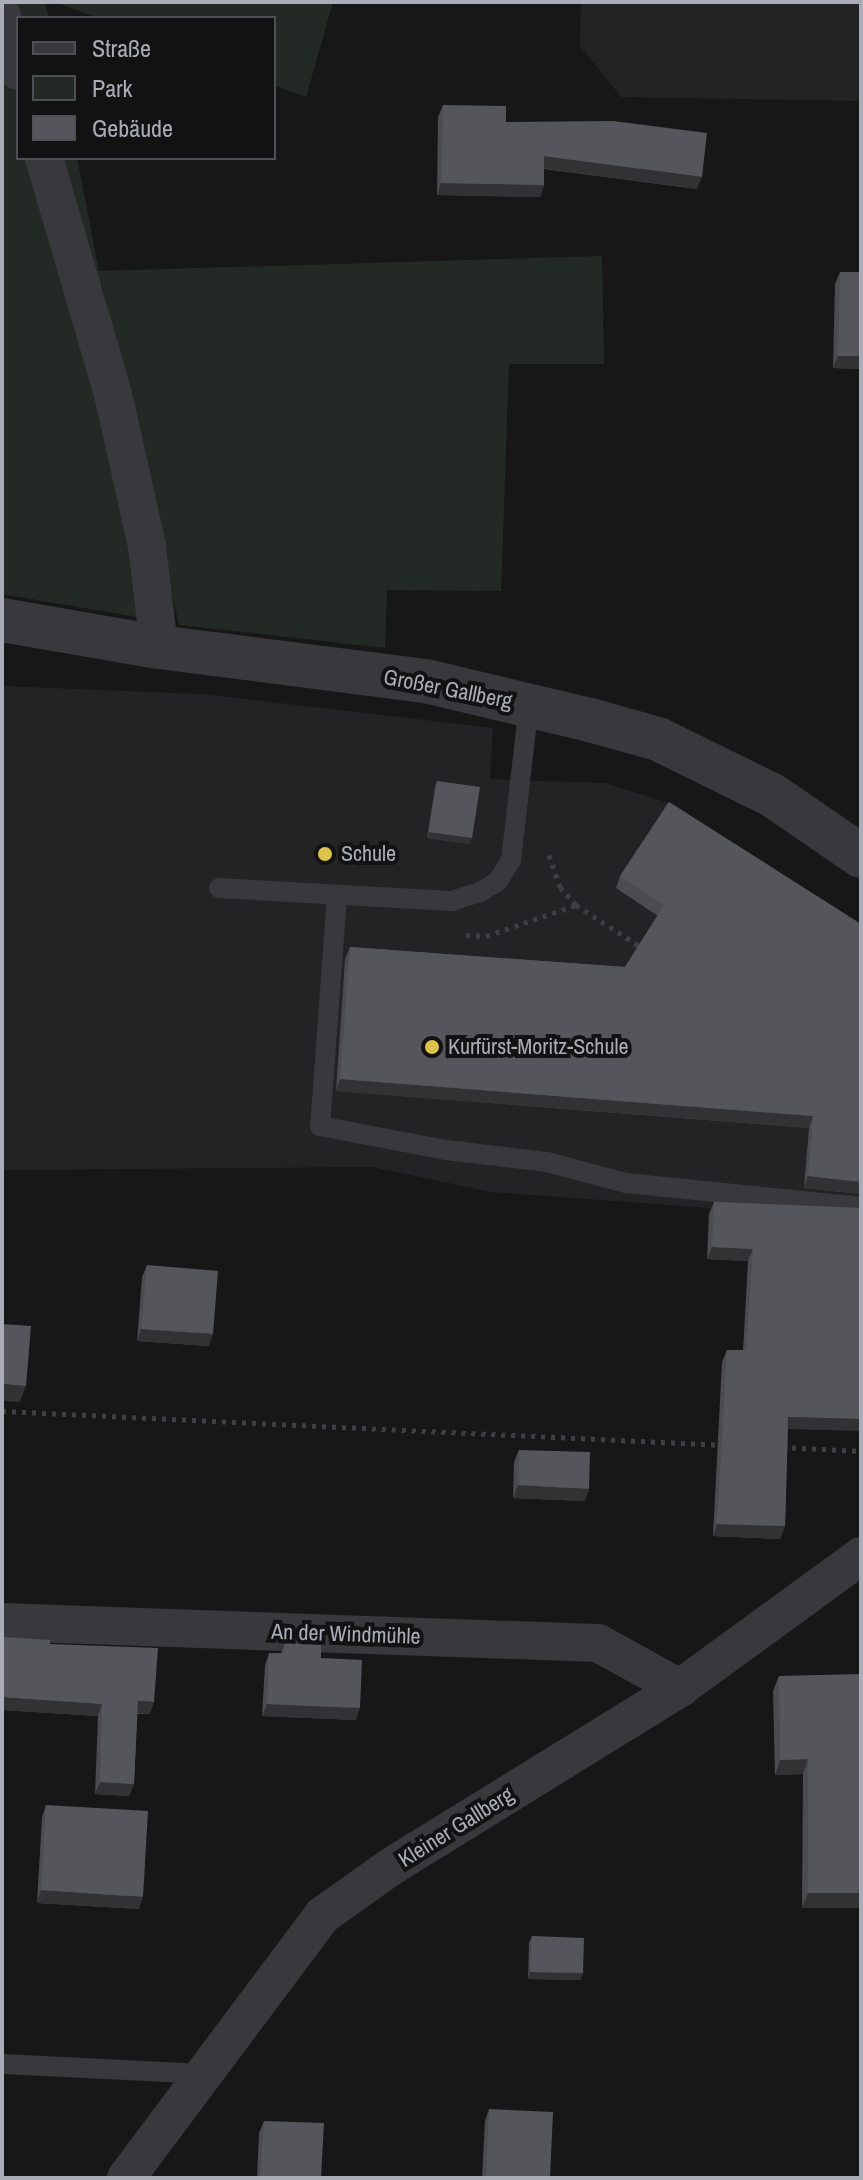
<!DOCTYPE html>
<meta charset="utf-8">
<style>
body{margin:0}
#map{position:relative;width:863px;height:2180px;overflow:hidden;background:#171718;font-family:"Archivo Narrow",sans-serif}
div>[style]{position:absolute}
.built>*{inset:0;background:#232325}
.green>*{inset:0;background:#232a25}
.path>*{height:5px;margin-top:-2.5px;transform-origin:0;background:repeating-linear-gradient(90deg,#3e3f44 0 4px,transparent 0 10px)}
.service>*{height:20px;margin:-10px;padding:0 10px;transform-origin:10px;border-radius:10px;background:#38383d}
.minor>*{height:38px;margin:-19px;padding:0 19px;transform-origin:19px;border-radius:19px;background:#38383d}
.tertiary>*{height:44px;margin:-22px;padding:0 22px;transform-origin:22px;border-radius:22px;background:#38383d}
.wall>*{inset:0;background:#4b4b50}
.shaded-wall>*{inset:0;background:#323235}
.building>*{inset:0;background:#55565b}
.dots>*{width:22px;height:22px;translate:-50% -50%;box-sizing:border-box;border:4px solid #121213;border-radius:50%}
span{translate:-50% -50%;white-space:nowrap;text-align:center;line-height:1.15;-webkit-text-stroke:8px #121213;paint-order:stroke}
.street-label{font-size:22px;color:#aaacb7}
.poi-label{font-size:22px;color:#aaacb7}
.left{translate:0 -50%;text-align:left}
.frame{position:absolute;inset:0;border:4px solid #aaacb7;pointer-events:none}
.legend{position:absolute;left:16px;top:16px;width:260px;height:144px;box-sizing:border-box;background:#121213;border:2px solid #4f5055;margin:0;padding:10px 14px;list-style:none;font-size:24px;color:#aaacb7}
.legend li{display:flex;align-items:center;gap:16px;height:40px}
.legend b{width:40px;border:2px solid #4f5055}
</style>
<div id="map">
<div class="built">
<i style="clip-path:polygon(581px 2px,861px 2px,861px 101px,621px 97px,580px 46px)"></i>
<i style="clip-path:polygon(2px 686px,202px 694px,493px 728px,490px 779px,605px 783px,675px 805px,861px 927px,861px 1219px,491px 1192px,372px 1167px,2px 1170px)"></i>
</div>
<div class="green">
<i style="clip-path:polygon(2px 2px,45px 2px,49px 18px,18px 18px,18px 158px,77px 158px,99px 271px,602px 256px,604px 364px,509px 364px,501px 591px,387px 590px,385px 648px,179px 625px,101px 280px,137px 617px,2px 594px)"></i>
<i style="clip-path:polygon(55px 2px,333px 2px,306px 97px,274px 85px,274px 18px,98px 18px)"></i>
</div>
<div class="path">
<i style="left:549px;top:855px;width:34px;rotate:71deg"></i>
<i style="left:560px;top:887px;width:24px;rotate:48deg"></i>
<i style="left:576px;top:905px;width:77px;rotate:32.9deg"></i>
<i style="left:466px;top:935px;width:20px;rotate:3deg"></i>
<i style="left:486px;top:936px;width:95px;rotate:-19deg"></i>
<i style="left:2px;top:1411px;width:723px;rotate:2.7deg"></i>
<i style="left:782px;top:1447px;width:79px;rotate:2.9deg"></i>
</div>
<div class="service">
<i style="left:219px;top:888px;width:233px;rotate:3.2deg"></i>
<i style="left:452px;top:901px;width:29px;rotate:-18deg"></i>
<i style="left:480px;top:892px;width:21px;rotate:-31deg"></i>
<i style="left:498px;top:881px;width:25px;rotate:-58deg"></i>
<i style="left:511px;top:860px;width:156px;rotate:-83.4deg"></i>
<i style="left:337px;top:896px;width:231px;rotate:94.2deg"></i>
<i style="left:320px;top:1126px;width:128px;rotate:10.8deg"></i>
<i style="left:446px;top:1150px;width:102px;rotate:6.8deg"></i>
<i style="left:547px;top:1162px;width:82px;rotate:14.9deg"></i>
<i style="left:626px;top:1183px;width:236px;rotate:5.8deg"></i>
<i style="left:2px;top:2064px;width:202px;rotate:2.8deg"></i>
</div>
<div class="minor">
<i style="left:2px;top:16px;width:57px;rotate:73.8deg"></i>
<i style="left:44px;top:158px;width:246px;rotate:73.7deg"></i>
<i style="left:113px;top:394px;width:156px;rotate:77.4deg"></i>
<i style="left:147px;top:546px;width:102px;rotate:83.2deg"></i>
<i style="left:2px;top:1622px;width:596px;rotate:2.02deg"></i>
<i style="left:598px;top:1643px;width:94px;rotate:28.8deg"></i>
<i style="left:126px;top:2178px;width:329px;rotate:-53.2deg"></i>
<i style="left:323px;top:1915px;width:85px;rotate:-35.4deg"></i>
<i style="left:392px;top:1866px;width:339px;rotate:-31.7deg"></i>
<i style="left:680px;top:1688px;width:224px;rotate:-36.1deg"></i>
</div>
<div class="tertiary">
<i style="left:2px;top:620px;width:159px;rotate:9.8deg"></i>
<i style="left:159px;top:647px;width:269px;rotate:7.3deg"></i>
<i style="left:426px;top:681px;width:169px;rotate:13.4deg"></i>
<i style="left:590px;top:720px;width:71px;rotate:15.6deg"></i>
<i style="left:658px;top:739px;width:127px;rotate:26.2deg"></i>
<i style="left:772px;top:795px;width:108px;rotate:34.4deg"></i>
</div>
<div class="wall">
<i style="clip-path:polygon(443px 105px,506px 122px,697px 189px,544px 169px,544px 185px,540px 197px,437px 195px,438px 117px)"></i>
<i style="clip-path:polygon(840px 272px,861px 272px,861px 369px,833px 368px,835px 284px)"></i>
<i style="clip-path:polygon(437px 781px,470px 844px,427px 838px,435px 787px)"></i>
<i style="clip-path:polygon(669px 802px,861px 1194px,804px 1188px,809px 1128px,336px 1091px,345px 959px,350px 947px,625px 967px,658px 916px,616px 888px,620px 876px)"></i>
<i style="clip-path:polygon(714px 1202px,861px 1208px,788px 1429px,785px 1526px,780px 1539px,713px 1536px,722px 1362px,727px 1350px,743px 1350px,748px 1261px,707px 1259px,709px 1214px)"></i>
<i style="clip-path:polygon(147px 1265px,209px 1346px,137px 1341px,142px 1277px)"></i>
<i style="clip-path:polygon(519px 1450px,585px 1501px,513px 1498px,514px 1462px)"></i>
<i style="clip-path:polygon(2px 1637px,50px 1644px,150px 1714px,137px 1714px,134px 1784px,129px 1796px,95px 1794px,98px 1716px,2px 1710px)"></i>
<i style="clip-path:polygon(285px 1643px,321px 1658px,356px 1720px,262px 1716px,265px 1665px,269px 1653px,281px 1653px)"></i>
<i style="clip-path:polygon(861px 1675px,861px 1908px,802px 1908px,803px 1774px,775px 1775px,773px 1691px,779px 1676px)"></i>
<i style="clip-path:polygon(46px 1805px,139px 1909px,37px 1903px,42px 1817px)"></i>
<i style="clip-path:polygon(532px 1936px,583px 1973px,580px 1980px,528px 1979px,529px 1943px)"></i>
<i style="clip-path:polygon(489px 2109px,550px 2178px,482px 2178px,485px 2121px)"></i>
<i style="clip-path:polygon(264px 2121px,321px 2178px,257px 2178px,259px 2133px)"></i>
</div>
<div class="shaded-wall">
<i style="clip-path:polygon(544px 156px,702px 177px,697px 189px,540px 168px)"></i>
<i style="clip-path:polygon(441px 183px,544px 185px,540px 197px,437px 195px)"></i>
<i style="clip-path:polygon(838px 356px,861px 356px,861px 369px,833px 368px)"></i>
<i style="clip-path:polygon(429px 832px,472px 838px,470px 844px,427px 838px)"></i>
<i style="clip-path:polygon(340px 1079px,813px 1116px,809px 1128px,336px 1091px)"></i>
<i style="clip-path:polygon(808px 1176px,861px 1182px,861px 1194px,804px 1188px)"></i>
<i style="clip-path:polygon(712px 1247px,753px 1249px,748px 1261px,707px 1259px)"></i>
<i style="clip-path:polygon(141px 1329px,213px 1334px,209px 1346px,137px 1341px)"></i>
<i style="clip-path:polygon(2px 1384px,26px 1386px,20px 1402px,2px 1401px)"></i>
<i style="clip-path:polygon(788px 1417px,861px 1419px,861px 1431px,784px 1429px)"></i>
<i style="clip-path:polygon(518px 1485px,589px 1489px,585px 1501px,513px 1498px)"></i>
<i style="clip-path:polygon(717px 1524px,785px 1526px,780px 1539px,713px 1536px)"></i>
<i style="clip-path:polygon(2px 1697px,102px 1704px,98px 1716px,2px 1710px)"></i>
<i style="clip-path:polygon(138px 1701px,154px 1702px,150px 1714px,133px 1713px)"></i>
<i style="clip-path:polygon(267px 1704px,360px 1708px,356px 1720px,262px 1716px)"></i>
<i style="clip-path:polygon(808px 1759px,803px 1774px,775px 1775px,780px 1760px)"></i>
<i style="clip-path:polygon(100px 1782px,134px 1784px,129px 1796px,95px 1794px)"></i>
<i style="clip-path:polygon(41px 1890px,143px 1897px,139px 1909px,37px 1903px)"></i>
<i style="clip-path:polygon(808px 1893px,861px 1893px,861px 1908px,802px 1908px)"></i>
<i style="clip-path:polygon(530px 1972px,583px 1973px,580px 1980px,528px 1979px)"></i>
</div>
<div class="building">
<i style="clip-path:polygon(443px 105px,506px 106px,506px 122px,613px 121px,707px 133px,702px 177px,544px 156px,544px 185px,441px 183px)"></i>
<i style="clip-path:polygon(840px 272px,861px 272px,861px 356px,838px 356px)"></i>
<i style="clip-path:polygon(437px 781px,480px 787px,472px 838px,429px 832px)"></i>
<i style="clip-path:polygon(669px 802px,861px 924px,861px 1182px,808px 1176px,813px 1116px,340px 1079px,350px 947px,625px 967px,664px 905px,620px 876px)"></i>
<i style="clip-path:polygon(714px 1202px,861px 1208px,861px 1419px,788px 1417px,785px 1526px,717px 1524px,727px 1350px,746px 1350px,753px 1249px,712px 1247px)"></i>
<i style="clip-path:polygon(147px 1265px,218px 1271px,213px 1334px,141px 1329px)"></i>
<i style="clip-path:polygon(2px 1324px,31px 1326px,26px 1386px,2px 1384px)"></i>
<i style="clip-path:polygon(519px 1450px,590px 1452px,589px 1489px,518px 1485px)"></i>
<i style="clip-path:polygon(2px 1637px,50px 1640px,50px 1644px,158px 1648px,154px 1702px,138px 1701px,134px 1784px,100px 1782px,102px 1704px,2px 1697px)"></i>
<i style="clip-path:polygon(285px 1643px,321px 1645px,321px 1658px,362px 1660px,360px 1708px,267px 1704px,269px 1653px,284px 1654px)"></i>
<i style="clip-path:polygon(861px 1674px,861px 1893px,808px 1893px,808px 1759px,780px 1760px,779px 1676px)"></i>
<i style="clip-path:polygon(46px 1805px,148px 1811px,143px 1897px,41px 1890px)"></i>
<i style="clip-path:polygon(532px 1936px,584px 1938px,583px 1973px,530px 1972px)"></i>
<i style="clip-path:polygon(489px 2109px,553px 2112px,550px 2178px,486px 2178px)"></i>
<i style="clip-path:polygon(264px 2121px,324px 2123px,321px 2178px,260px 2178px)"></i>
</div>
<div class="dots">
<i style="left:325px;top:854px;background:#dcc14b"></i>
<i style="left:432px;top:1047px;background:#dcc14b"></i>
</div>
<div class="street-label">
<span style="left:448px;top:689px;rotate:11deg">Großer Gallberg</span>
<span style="left:346px;top:1634px;rotate:2deg">An der Windmühle</span>
<span style="left:456px;top:1827px;rotate:-32deg">Kleiner Gallberg</span>
</div>
<div class="poi-label">
<span class="left" style="left:341px;top:854px">Schule</span>
<span class="left" style="left:448px;top:1047px">Kurfürst-Moritz-Schule</span>
</div>
<div class="frame"></div>
<ul class="legend">
<li><b style="height:10px;background:#38383d"></b>Straße</li>
<li><b style="height:22px;background:#232a25"></b>Park</li>
<li><b style="height:22px;background:#55565b"></b>Gebäude</li>
</ul>
</div>
